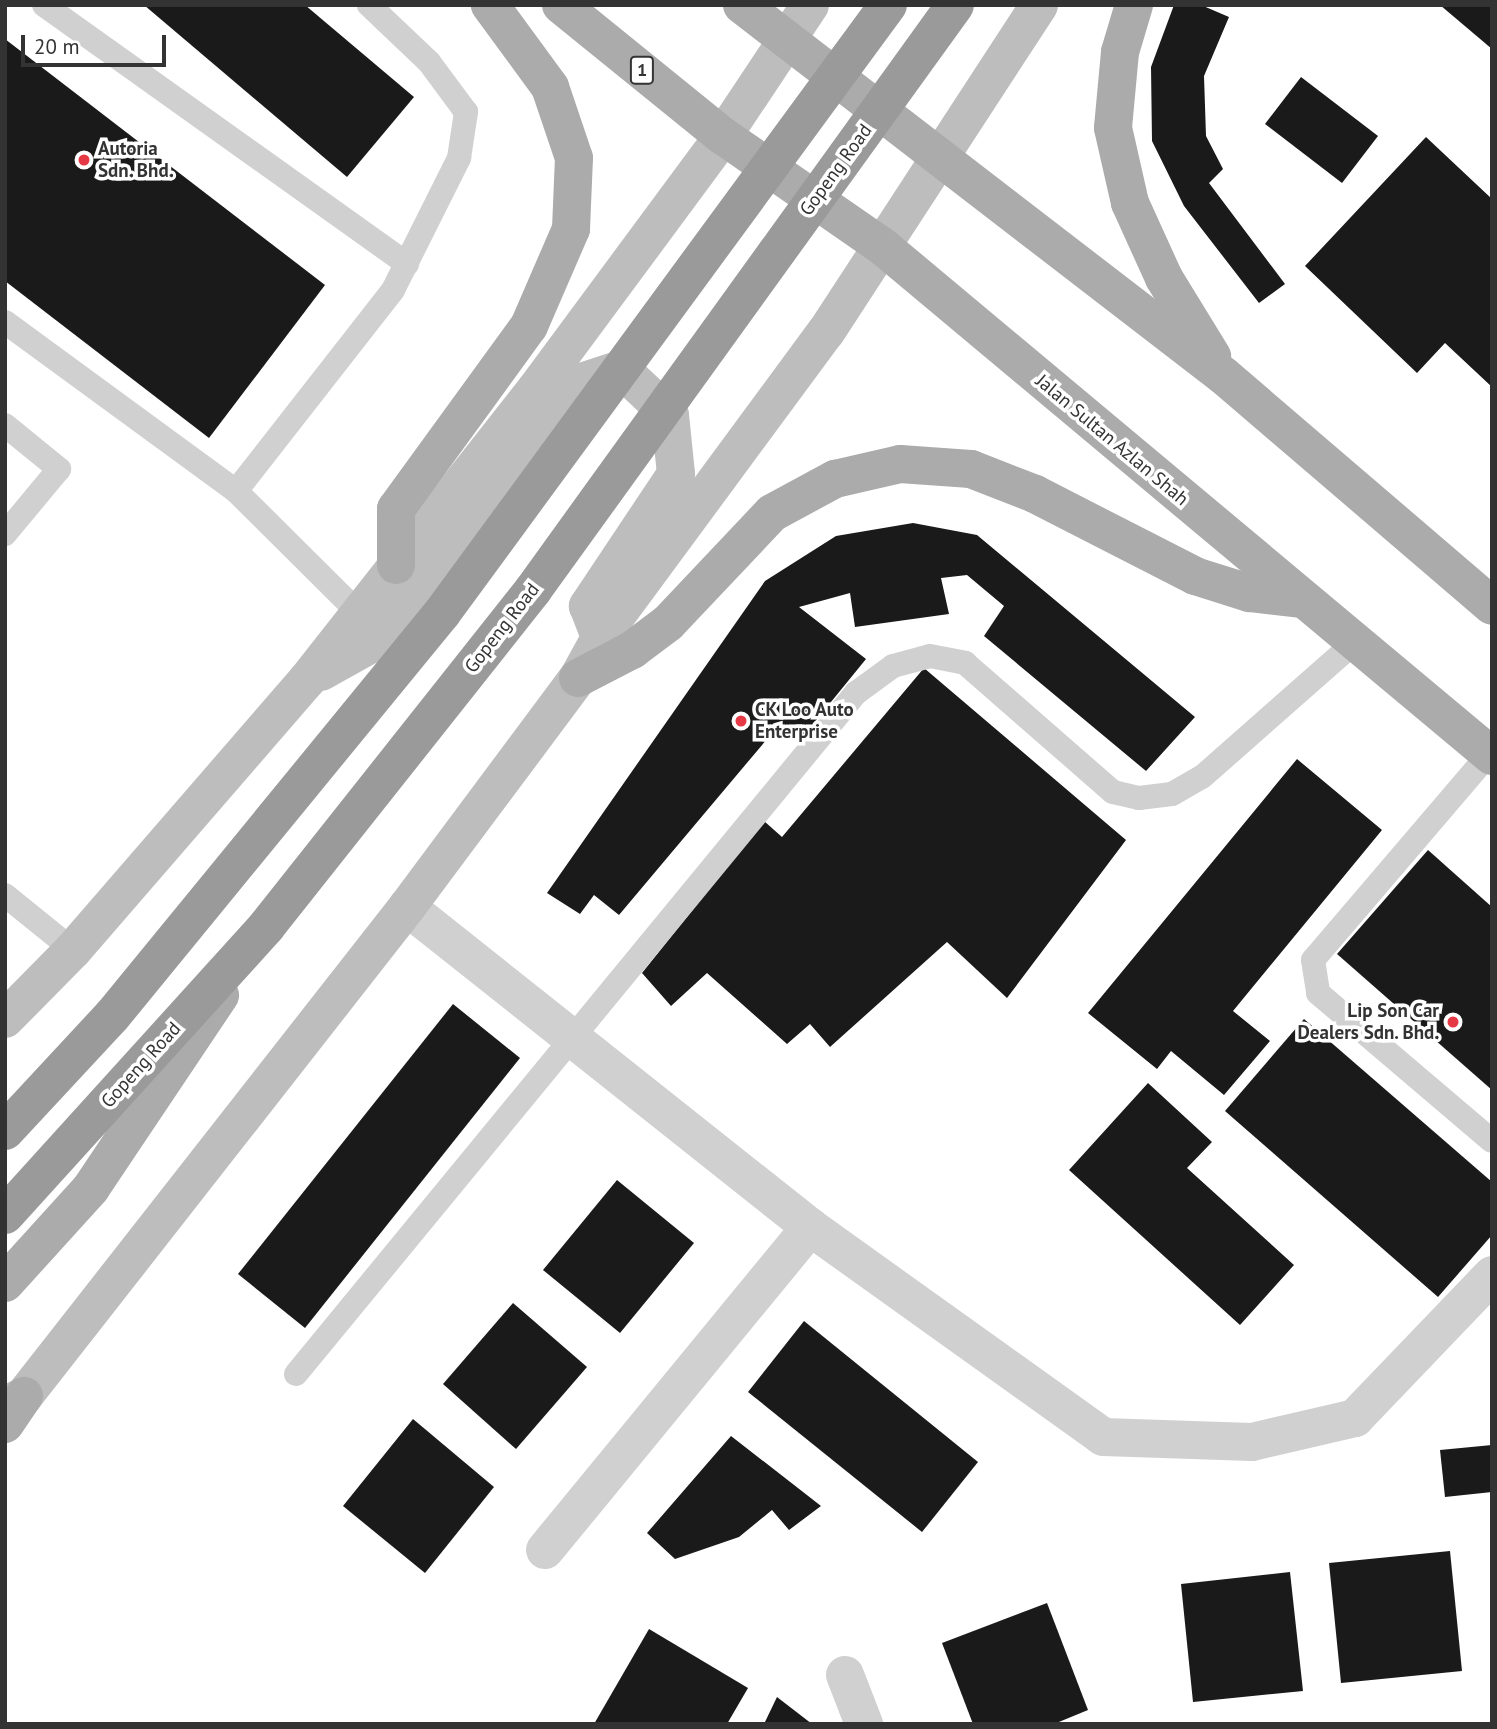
<!DOCTYPE html>
<style>
body{margin:0}
#map{position:relative;width:1497px;height:1729px;overflow:hidden;background:#fff;font-family:"PT Sans",sans-serif}
div>[style]{position:absolute}
.building>*{inset:0;background:#1a1a1a}
.lane>*{height:24px;margin:-12px;padding:0 12px;transform-origin:12px;border-radius:12px;background:#d0d0d0}
.street>*{height:38px;margin:-19px;padding:0 19px;transform-origin:19px;border-radius:19px;background:#d0d0d0}
.secondary>*{height:38px;margin:-19px;padding:0 19px;transform-origin:19px;border-radius:19px;background:#bdbdbd}
.primary>*{height:38px;margin:-19px;padding:0 19px;transform-origin:19px;border-radius:19px;background:#ababab}
.highway>*{height:38px;margin:-19px;padding:0 19px;transform-origin:19px;border-radius:19px;background:#9a9a9a}
.highway-bridge>*{height:38px;margin:-19px;padding:0 19px;transform-origin:19px;border-radius:19px;background:#9a9a9a}
.dots>*{width:19px;height:19px;translate:-50% -50%;box-sizing:border-box;border:4px solid #fff;border-radius:50%}
span{translate:-50% -50%;white-space:nowrap;text-align:center;line-height:1.15;-webkit-text-stroke:7px #fff;paint-order:stroke}
.shield-label span{padding:2px 5px;background:#fff;border:2px solid;border-radius:5px;-webkit-text-stroke-width:0}
.shield-label{font-size:18px;color:#333;font-weight:700}
.poi-label{font-size:19px;color:#333;font-weight:700}
.left{translate:0 -50%;text-align:left}
.right{translate:-100% -50%;text-align:right}
.street-label{font-size:19px;color:#333}
.frame{position:absolute;inset:0;border:7px solid #333;pointer-events:none}
.scale{position:absolute;left:21px;top:35px;width:145px;height:32px;box-sizing:border-box;border:4px solid #333;border-top:0;padding-left:9px;font-size:21px;line-height:24px;white-space:nowrap;color:#333;-webkit-text-stroke:5px #fff;paint-order:stroke}
</style>
<div id="map">
<div class="building">
<i style="clip-path:polygon(144px 5px,305px 5px,414px 97px,347px 177px)"></i>
<i style="clip-path:polygon(1174px 5px,1201px 5px,1229px 17px,1204px 76px,1206px 136px,1223px 169px,1209px 183px,1285px 284px,1259px 303px,1184px 206px,1152px 141px,1151px 67px)"></i>
<i style="clip-path:polygon(1440px 5px,1492px 5px,1492px 49px)"></i>
<i style="clip-path:polygon(5px 39px,325px 285px,209px 438px,5px 281px)"></i>
<i style="clip-path:polygon(1301px 77px,1378px 136px,1342px 183px,1265px 124px)"></i>
<i style="clip-path:polygon(1426px 137px,1492px 199px,1492px 387px,1445px 343px,1417px 373px,1305px 266px)"></i>
<i style="clip-path:polygon(913px 523px,977px 535px,1195px 717px,1146px 771px,984px 636px,1004px 606px,967px 575px,941px 578px,949px 614px,855px 627px,850px 593px,799px 607px,866px 659px,800px 740px,778px 726px,619px 915px,594px 895px,580px 914px,547px 893px,765px 581px,836px 536px)"></i>
<i style="clip-path:polygon(924px 668px,1126px 840px,1007px 998px,947px 942px,830px 1047px,810px 1024px,787px 1044px,707px 973px,671px 1006px,642px 973px,764px 821px,782px 837px)"></i>
<i style="clip-path:polygon(1297px 759px,1382px 830px,1233px 1011px,1270px 1041px,1224px 1095px,1171px 1051px,1157px 1069px,1088px 1013px)"></i>
<i style="clip-path:polygon(1428px 850px,1492px 907px,1492px 1090px,1337px 954px)"></i>
<i style="clip-path:polygon(453px 1004px,520px 1058px,305px 1328px,238px 1274px)"></i>
<i style="clip-path:polygon(1304px 1019px,1492px 1182px,1492px 1235px,1438px 1297px,1225px 1111px)"></i>
<i style="clip-path:polygon(1148px 1083px,1212px 1142px,1187px 1168px,1294px 1265px,1240px 1325px,1069px 1170px)"></i>
<i style="clip-path:polygon(617px 1180px,694px 1243px,620px 1333px,543px 1270px)"></i>
<i style="clip-path:polygon(513px 1303px,587px 1367px,516px 1449px,443px 1384px)"></i>
<i style="clip-path:polygon(804px 1321px,978px 1462px,922px 1532px,748px 1392px)"></i>
<i style="clip-path:polygon(413px 1419px,494px 1487px,425px 1573px,343px 1506px)"></i>
<i style="clip-path:polygon(731px 1436px,821px 1506px,789px 1530px,772px 1510px,739px 1537px,675px 1559px,647px 1533px)"></i>
<i style="clip-path:polygon(1492px 1445px,1492px 1492px,1445px 1497px,1440px 1450px)"></i>
<i style="clip-path:polygon(1450px 1551px,1462px 1671px,1341px 1683px,1329px 1563px)"></i>
<i style="clip-path:polygon(1290px 1572px,1303px 1691px,1193px 1702px,1181px 1584px)"></i>
<i style="clip-path:polygon(1047px 1603px,1088px 1710px,1054px 1724px,973px 1724px,942px 1643px)"></i>
<i style="clip-path:polygon(649px 1629px,748px 1688px,727px 1724px,594px 1724px)"></i>
<i style="clip-path:polygon(777px 1697px,812px 1724px,764px 1724px)"></i>
</div>
<div class="lane">
<i style="left:44px;top:5px;width:446px;rotate:35.5deg"></i>
<i style="left:5px;top:322px;width:286px;rotate:36.2deg"></i>
<i style="left:236px;top:491px;width:173px;rotate:44.8deg"></i>
<i style="left:5px;top:425px;width:70px;rotate:39.2deg"></i>
<i style="left:59px;top:469px;width:85px;rotate:129.7deg"></i>
<i style="left:236px;top:491px;width:255px;rotate:-52deg"></i>
<i style="left:393px;top:290px;width:148px;rotate:-63.4deg"></i>
<i style="left:459px;top:158px;width:47px;rotate:-81.3deg"></i>
<i style="left:466px;top:112px;width:62px;rotate:-126.5deg"></i>
<i style="left:429px;top:62px;width:83px;rotate:-136.5deg"></i>
<i style="left:1489px;top:754px;width:271px;rotate:130.5deg"></i>
<i style="left:1313px;top:960px;width:33px;rotate:81deg"></i>
<i style="left:1318px;top:993px;width:228px;rotate:40.4deg"></i>
<i style="left:5px;top:895px;width:87px;rotate:39deg"></i>
<i style="left:296px;top:1374px;width:882px;rotate:-50.57deg"></i>
<i style="left:856px;top:693px;width:46px;rotate:-36.1deg"></i>
<i style="left:893px;top:666px;width:38px;rotate:-15deg"></i>
<i style="left:930px;top:656px;width:36px;rotate:11deg"></i>
<i style="left:965px;top:663px;width:196px;rotate:41.1deg"></i>
<i style="left:1113px;top:792px;width:27px;rotate:13deg"></i>
<i style="left:1139px;top:798px;width:33px;rotate:-7deg"></i>
<i style="left:1172px;top:794px;width:34px;rotate:-30deg"></i>
<i style="left:1202px;top:777px;width:203px;rotate:-41.4deg"></i>
</div>
<div class="street">
<i style="left:407px;top:907px;width:515px;rotate:38.45deg"></i>
<i style="left:810px;top:1227px;width:360px;rotate:35.6deg"></i>
<i style="left:1103px;top:1437px;width:149px;rotate:1.9deg"></i>
<i style="left:1252px;top:1442px;width:106px;rotate:-13.1deg"></i>
<i style="left:1355px;top:1418px;width:198px;rotate:-46.2deg"></i>
<i style="left:545px;top:1550px;width:418px;rotate:-50.6deg"></i>
<i style="left:845px;top:1675px;width:53px;rotate:68.8deg"></i>
</div>
<div class="secondary">
<i style="left:321px;top:672px;width:57px;rotate:-29.2deg"></i>
<i style="left:371px;top:644px;width:333px;rotate:-51.6deg"></i>
<i style="left:578px;top:383px;width:45px;rotate:-18deg"></i>
<i style="left:621px;top:369px;width:67px;rotate:43.2deg"></i>
<i style="left:670px;top:415px;width:59px;rotate:84.2deg"></i>
<i style="left:676px;top:474px;width:159px;rotate:123.7deg"></i>
<i style="left:588px;top:606px;width:34px;rotate:69deg"></i>
<i style="left:5px;top:1019px;width:97px;rotate:-45.4deg"></i>
<i style="left:73px;top:950px;width:357px;rotate:-49.1deg"></i>
<i style="left:307px;top:680px;width:370px;rotate:-51.8deg"></i>
<i style="left:536px;top:389px;width:315px;rotate:-53.5deg"></i>
<i style="left:723px;top:136px;width:157px;rotate:-56.4deg"></i>
<i style="left:5px;top:1405px;width:21px;rotate:-25deg"></i>
<i style="left:24px;top:1396px;width:621px;rotate:-51.93deg"></i>
<i style="left:407px;top:907px;width:286px;rotate:-53.3deg"></i>
<i style="left:578px;top:678px;width:46px;rotate:-61.2deg"></i>
<i style="left:600px;top:638px;width:380px;rotate:-53.6deg"></i>
<i style="left:826px;top:332px;width:390px;rotate:-56.9deg"></i>
</div>
<div class="primary">
<i style="left:561px;top:5px;width:208px;rotate:39deg"></i>
<i style="left:723px;top:136px;width:193px;rotate:34.7deg"></i>
<i style="left:882px;top:246px;width:795px;rotate:39.9deg"></i>
<i style="left:742px;top:5px;width:608px;rotate:37.59deg"></i>
<i style="left:1224px;top:376px;width:353px;rotate:40.6deg"></i>
<i style="left:1134px;top:5px;width:49px;rotate:106.6deg"></i>
<i style="left:1120px;top:52px;width:76px;rotate:95.3deg"></i>
<i style="left:1113px;top:128px;width:77px;rotate:77.2deg"></i>
<i style="left:1130px;top:203px;width:82px;rotate:65.6deg"></i>
<i style="left:1164px;top:278px;width:92px;rotate:58.4deg"></i>
<i style="left:396px;top:565px;width:56px;rotate:-90deg"></i>
<i style="left:396px;top:509px;width:226px;rotate:-54deg"></i>
<i style="left:529px;top:326px;width:106px;rotate:-66.6deg"></i>
<i style="left:571px;top:229px;width:71px;rotate:-87.6deg"></i>
<i style="left:574px;top:158px;width:75px;rotate:-108.7deg"></i>
<i style="left:550px;top:87px;width:102px;rotate:-126.2deg"></i>
<i style="left:578px;top:678px;width:61px;rotate:-27.4deg"></i>
<i style="left:632px;top:650px;width:45px;rotate:-36.9deg"></i>
<i style="left:668px;top:623px;width:151px;rotate:-46.6deg"></i>
<i style="left:772px;top:513px;width:72px;rotate:-28.4deg"></i>
<i style="left:835px;top:479px;width:67px;rotate:-13deg"></i>
<i style="left:900px;top:464px;width:71px;rotate:4deg"></i>
<i style="left:971px;top:469px;width:69px;rotate:21.3deg"></i>
<i style="left:1035px;top:494px;width:180px;rotate:27.1deg"></i>
<i style="left:1195px;top:576px;width:57px;rotate:17.5deg"></i>
<i style="left:1249px;top:593px;width:52px;rotate:6.6deg"></i>
<i style="left:5px;top:1283px;width:128px;rotate:-47.8deg"></i>
<i style="left:91px;top:1188px;width:232px;rotate:-56.2deg"></i>
<i style="left:5px;top:1424px;width:34px;rotate:-56deg"></i>
</div>
<div class="highway">
<i style="left:5px;top:1215px;width:389px;rotate:-47.8deg"></i>
</div>
<div class="highway-bridge">
<i style="left:266px;top:927px;width:430px;rotate:-51.6deg"></i>
<i style="left:533px;top:590px;width:721px;rotate:-54.19deg"></i>
<i style="left:5px;top:1131px;width:157px;rotate:-47.1deg"></i>
<i style="left:112px;top:1016px;width:521px;rotate:-50.69deg"></i>
<i style="left:442px;top:613px;width:754px;rotate:-53.74deg"></i>
</div>
<div class="dots">
<i style="left:84px;top:160px;background:#e63946"></i>
<i style="left:741px;top:721px;background:#e63946"></i>
<i style="left:1453px;top:1022px;background:#e63946"></i>
</div>
<div class="shield-label">
<span style="left:642px;top:70px">1</span>
</div>
<div class="poi-label">
<span class="left" style="left:98px;top:160px">Autoria<br>Sdn. Bhd.</span>
<span class="left" style="left:755px;top:721px">CK Loo Auto<br>Enterprise</span>
<span class="right" style="left:1439px;top:1022px">Lip Son Car<br>Dealers Sdn. Bhd.</span>
</div>
<div class="street-label">
<span style="left:836px;top:170px;rotate:-54deg">Gopeng Road</span>
<span style="left:1112px;top:440px;rotate:40deg">Jalan Sultan Azlan Shah</span>
<span style="left:502px;top:628px;rotate:-52deg">Gopeng Road</span>
<span style="left:141px;top:1065px;rotate:-48deg">Gopeng Road</span>
</div>
<div class="frame"></div>
<div class="scale">20 m</div>
</div>
